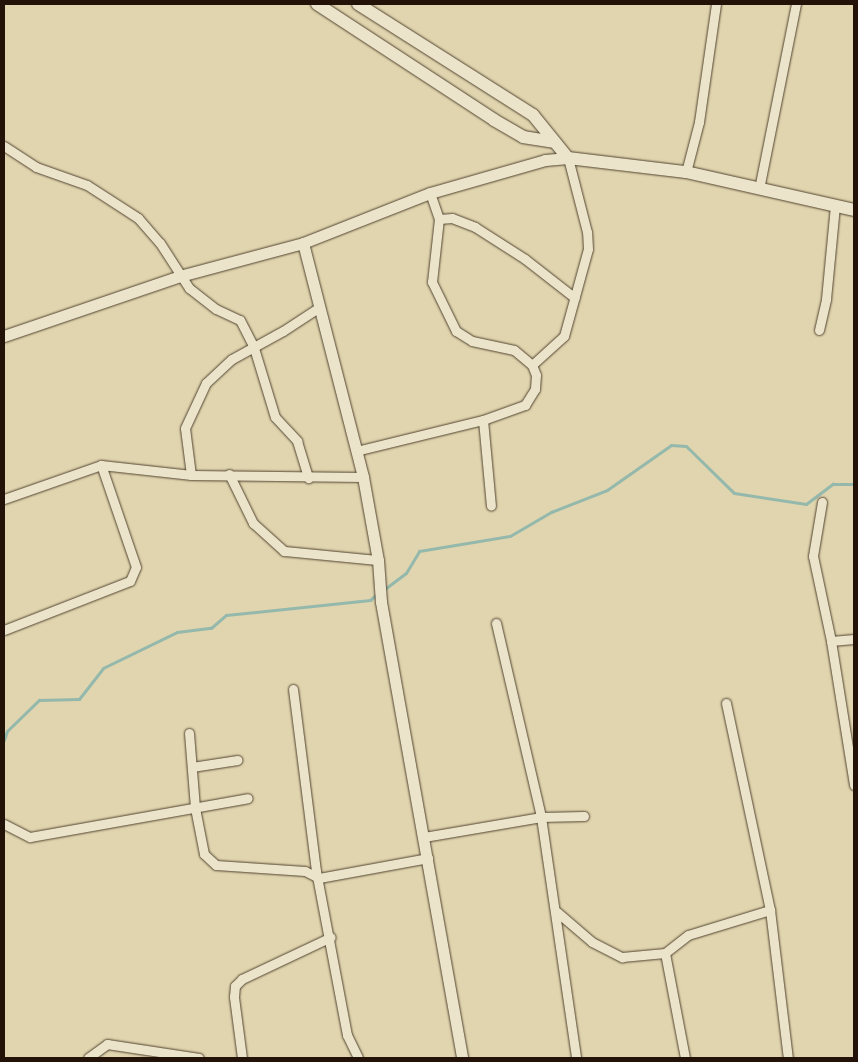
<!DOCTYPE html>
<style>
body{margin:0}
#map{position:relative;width:858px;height:1062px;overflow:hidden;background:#e0d5ae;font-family:"Gentium Book Plus",serif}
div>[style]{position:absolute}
.stream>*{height:3px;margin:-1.5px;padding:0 1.5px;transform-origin:1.5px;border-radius:1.5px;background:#94b9ac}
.roads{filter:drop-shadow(0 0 1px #524331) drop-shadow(0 0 1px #524331)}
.minor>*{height:9px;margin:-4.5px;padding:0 4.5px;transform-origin:4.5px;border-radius:4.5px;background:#ebe4ca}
.tertiary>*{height:11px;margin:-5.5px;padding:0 5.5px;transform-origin:5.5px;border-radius:5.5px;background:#ebe4ca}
.secondary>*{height:12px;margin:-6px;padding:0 6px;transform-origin:6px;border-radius:6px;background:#ebe4ca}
span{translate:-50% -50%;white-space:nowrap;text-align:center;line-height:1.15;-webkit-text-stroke:5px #ebe4ca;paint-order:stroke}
.frame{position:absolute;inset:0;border:5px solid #221207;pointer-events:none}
</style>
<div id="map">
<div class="stream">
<i style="left:382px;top:591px;width:30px;rotate:-37deg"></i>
<i style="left:406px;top:573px;width:26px;rotate:-59deg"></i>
<i style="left:419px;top:551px;width:92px;rotate:-9.4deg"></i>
<i style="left:510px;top:536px;width:48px;rotate:-30.3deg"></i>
<i style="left:551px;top:512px;width:60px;rotate:-21.4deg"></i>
<i style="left:607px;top:490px;width:78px;rotate:-35.1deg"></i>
<i style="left:671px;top:445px;width:15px;rotate:4deg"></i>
<i style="left:686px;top:446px;width:67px;rotate:44.4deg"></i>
<i style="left:734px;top:493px;width:73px;rotate:8.7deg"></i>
<i style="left:806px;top:504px;width:34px;rotate:-37deg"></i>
<i style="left:833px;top:484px;width:21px"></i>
<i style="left:4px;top:740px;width:9px;rotate:-72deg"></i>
<i style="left:7px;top:731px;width:45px;rotate:-44.1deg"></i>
<i style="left:39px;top:700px;width:40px;rotate:-1.4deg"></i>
<i style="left:79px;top:699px;width:39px;rotate:-52deg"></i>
<i style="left:103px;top:668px;width:82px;rotate:-25.9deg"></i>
<i style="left:177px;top:632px;width:34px;rotate:-7deg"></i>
<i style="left:211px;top:628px;width:20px;rotate:-41deg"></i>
<i style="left:226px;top:615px;width:145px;rotate:-5.9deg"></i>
<i style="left:370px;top:600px;width:9px;rotate:-41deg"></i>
</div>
<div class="roads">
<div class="minor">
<i style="left:4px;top:146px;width:38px;rotate:33deg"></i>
<i style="left:36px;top:167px;width:54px;rotate:19.4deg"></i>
<i style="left:87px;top:185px;width:61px;rotate:32.9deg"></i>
<i style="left:138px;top:218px;width:33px;rotate:49deg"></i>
<i style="left:160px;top:243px;width:54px;rotate:57.2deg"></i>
<i style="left:189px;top:288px;width:34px;rotate:38deg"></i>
<i style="left:216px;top:309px;width:26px;rotate:25deg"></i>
<i style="left:240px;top:320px;width:31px;rotate:63deg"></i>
<i style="left:254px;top:348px;width:72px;rotate:73.1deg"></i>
<i style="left:275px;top:417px;width:33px;rotate:47deg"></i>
<i style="left:297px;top:441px;width:39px;rotate:73deg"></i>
<i style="left:686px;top:172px;width:52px;rotate:-75.4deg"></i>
<i style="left:699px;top:122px;width:119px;rotate:-81.8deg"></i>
<i style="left:759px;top:189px;width:189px;rotate:-78.7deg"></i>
<i style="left:439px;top:219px;width:13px;rotate:-4deg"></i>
<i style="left:452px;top:218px;width:25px;rotate:21deg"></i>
<i style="left:475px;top:227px;width:59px;rotate:32.6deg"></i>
<i style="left:525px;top:259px;width:63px;rotate:38deg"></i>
<i style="left:819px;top:330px;width:32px;rotate:-77deg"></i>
<i style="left:826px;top:299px;width:93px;rotate:-84.5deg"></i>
<i style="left:532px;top:365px;width:43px;rotate:-42.2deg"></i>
<i style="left:564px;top:336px;width:90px;rotate:-74.6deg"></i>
<i style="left:588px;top:249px;width:17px;rotate:-93deg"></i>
<i style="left:587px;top:232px;width:76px;rotate:-104.4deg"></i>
<i style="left:483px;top:420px;width:86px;rotate:84.7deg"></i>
<i style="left:356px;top:451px;width:131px;rotate:-13.7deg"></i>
<i style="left:483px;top:420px;width:45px;rotate:-19.7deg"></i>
<i style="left:525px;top:405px;width:19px;rotate:-58deg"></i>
<i style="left:535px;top:389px;width:14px;rotate:-86deg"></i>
<i style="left:536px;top:375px;width:11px;rotate:-112deg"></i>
<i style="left:532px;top:365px;width:23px;rotate:-140deg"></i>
<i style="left:514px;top:350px;width:43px;rotate:-167.9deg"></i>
<i style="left:472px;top:341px;width:19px;rotate:-148deg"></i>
<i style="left:456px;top:331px;width:55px;rotate:-116.1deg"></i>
<i style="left:432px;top:282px;width:63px;rotate:-83.7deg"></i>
<i style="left:439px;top:219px;width:28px;rotate:-109deg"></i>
<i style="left:229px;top:474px;width:55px;rotate:63.9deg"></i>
<i style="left:253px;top:523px;width:42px;rotate:42.1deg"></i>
<i style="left:284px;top:551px;width:94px;rotate:5.5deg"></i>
<i style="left:191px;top:475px;width:47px;rotate:-97.3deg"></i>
<i style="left:185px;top:428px;width:50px;rotate:-65deg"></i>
<i style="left:206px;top:383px;width:35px;rotate:-43deg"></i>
<i style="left:232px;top:359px;width:58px;rotate:-28.8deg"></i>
<i style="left:283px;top:331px;width:42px;rotate:-33.3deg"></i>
<i style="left:4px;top:499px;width:103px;rotate:-19.3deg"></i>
<i style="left:101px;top:465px;width:91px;rotate:6.3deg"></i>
<i style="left:191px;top:475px;width:172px;rotate:0.7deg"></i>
<i style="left:822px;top:502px;width:55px;rotate:99.5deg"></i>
<i style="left:813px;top:556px;width:87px;rotate:78deg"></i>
<i style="left:831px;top:641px;width:146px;rotate:80.9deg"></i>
<i style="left:496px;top:623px;width:199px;rotate:76.9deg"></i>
<i style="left:541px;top:817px;width:244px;rotate:81.7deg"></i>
<i style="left:4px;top:630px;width:135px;rotate:-21.3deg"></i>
<i style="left:130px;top:581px;width:15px;rotate:-67deg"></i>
<i style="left:136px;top:567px;width:108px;rotate:-108.9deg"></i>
<i style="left:831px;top:641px;width:23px;rotate:-5deg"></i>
<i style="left:293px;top:689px;width:183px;rotate:82.8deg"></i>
<i style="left:316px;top:871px;width:167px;rotate:79.3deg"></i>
<i style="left:347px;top:1035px;width:25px;rotate:64deg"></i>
<i style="left:726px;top:703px;width:212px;rotate:78deg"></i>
<i style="left:770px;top:910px;width:149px;rotate:83.1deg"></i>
<i style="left:189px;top:733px;width:75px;rotate:85.4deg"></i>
<i style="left:195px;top:808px;width:47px;rotate:78.9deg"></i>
<i style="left:204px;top:854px;width:16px;rotate:43deg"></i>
<i style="left:216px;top:865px;width:89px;rotate:3.9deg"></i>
<i style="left:305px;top:871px;width:16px;rotate:27deg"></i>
<i style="left:319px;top:878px;width:111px;rotate:-10.4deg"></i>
<i style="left:192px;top:767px;width:46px;rotate:-8.8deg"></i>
<i style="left:4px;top:824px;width:29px;rotate:27deg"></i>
<i style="left:30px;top:837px;width:221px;rotate:-10.1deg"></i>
<i style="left:424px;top:837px;width:119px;rotate:-9.7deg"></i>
<i style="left:541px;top:817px;width:43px;rotate:-1.3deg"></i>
<i style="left:557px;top:912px;width:46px;rotate:40.6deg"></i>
<i style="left:592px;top:942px;width:34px;rotate:27deg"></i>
<i style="left:622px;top:957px;width:43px;rotate:-5.3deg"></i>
<i style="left:665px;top:953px;width:29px;rotate:-38deg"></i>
<i style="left:688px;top:935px;width:86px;rotate:-17deg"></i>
<i style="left:665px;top:953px;width:107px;rotate:79.2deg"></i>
<i style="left:88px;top:1058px;width:24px;rotate:-36deg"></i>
<i style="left:107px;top:1044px;width:93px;rotate:8.7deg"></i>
<i style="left:242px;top:1058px;width:62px;rotate:-97.5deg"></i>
<i style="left:234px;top:997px;width:11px;rotate:-85deg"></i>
<i style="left:235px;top:986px;width:10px;rotate:-45deg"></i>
<i style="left:242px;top:979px;width:98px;rotate:-25.3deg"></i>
</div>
<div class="tertiary">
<i style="left:303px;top:243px;width:242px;rotate:75.6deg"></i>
<i style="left:363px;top:477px;width:84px;rotate:79.8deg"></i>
<i style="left:378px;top:560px;width:42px;rotate:85.9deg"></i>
<i style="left:381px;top:602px;width:463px;rotate:79.9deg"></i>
<i style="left:4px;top:336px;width:186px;rotate:-18.8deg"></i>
<i style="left:180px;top:276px;width:127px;rotate:-15deg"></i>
<i style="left:303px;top:243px;width:136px;rotate:-21.5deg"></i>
<i style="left:430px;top:193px;width:120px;rotate:-16deg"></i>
<i style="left:545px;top:160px;width:23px;rotate:-5deg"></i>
</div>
<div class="secondary">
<i style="left:317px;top:4px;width:212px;rotate:33.2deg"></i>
<i style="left:494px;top:120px;width:34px;rotate:30deg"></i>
<i style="left:523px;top:137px;width:31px;rotate:9deg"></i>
<i style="left:358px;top:4px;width:207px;rotate:32.4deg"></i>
<i style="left:533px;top:115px;width:55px;rotate:50.9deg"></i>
<i style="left:568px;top:158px;width:119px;rotate:6.8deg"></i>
<i style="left:686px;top:172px;width:172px;rotate:12.7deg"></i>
</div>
</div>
<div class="frame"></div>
</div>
